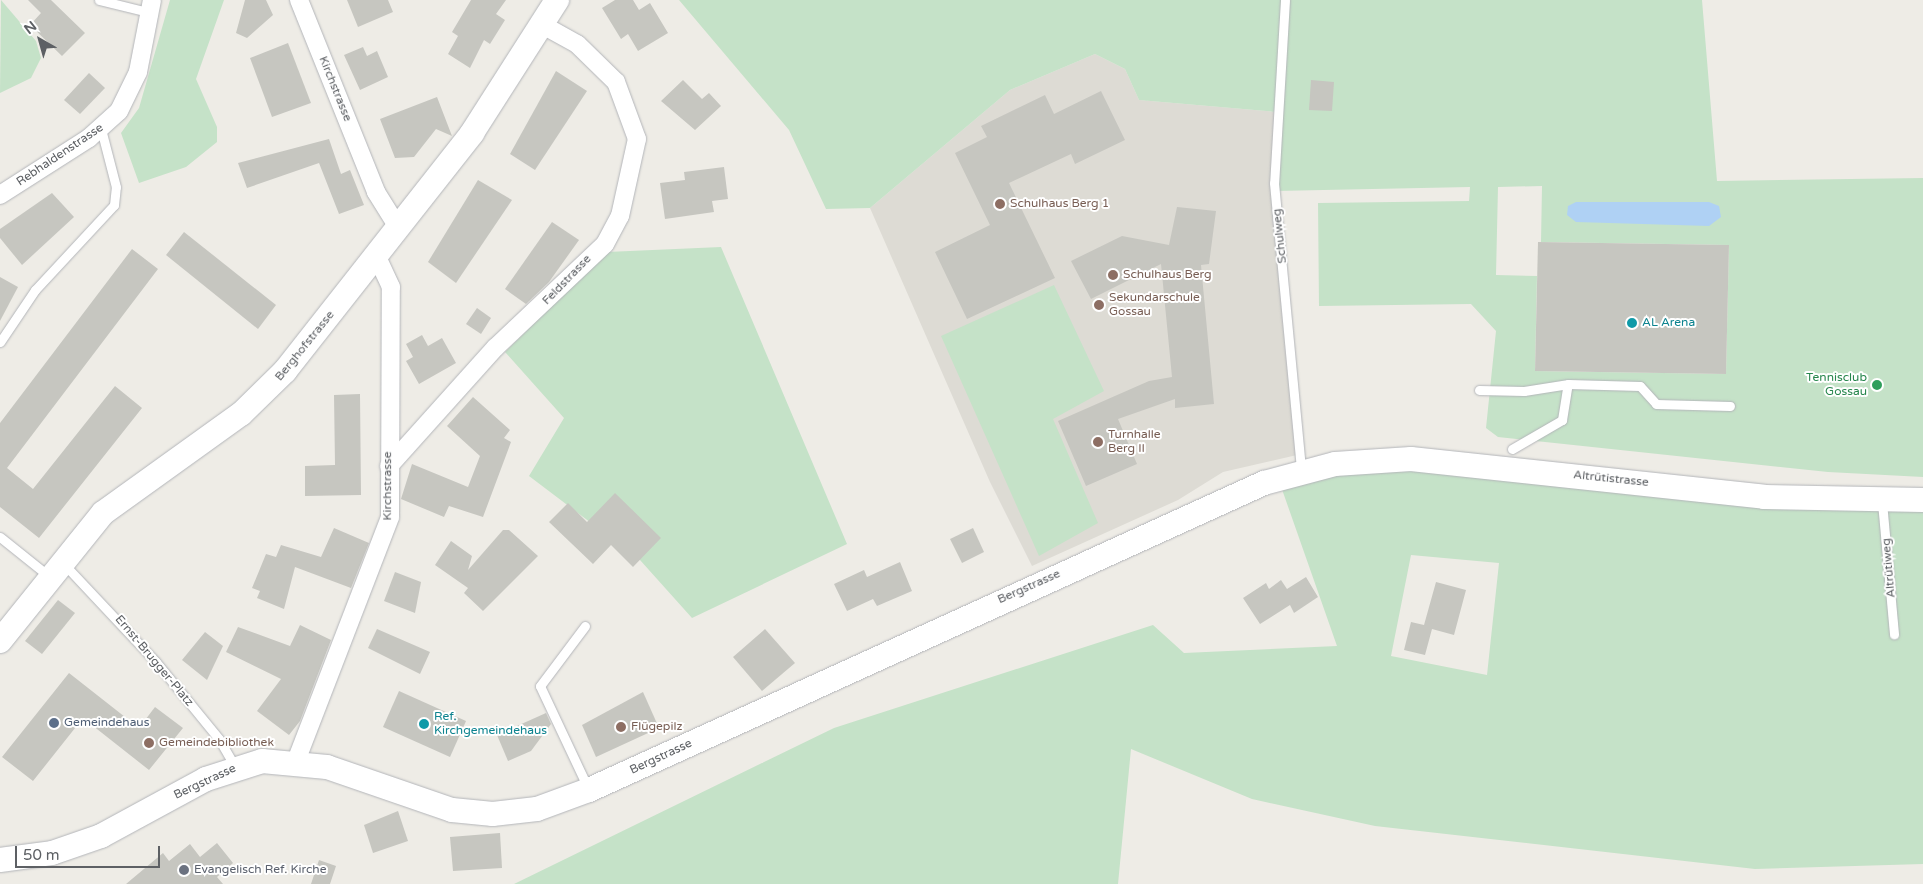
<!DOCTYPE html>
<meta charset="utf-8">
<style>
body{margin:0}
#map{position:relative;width:1923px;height:884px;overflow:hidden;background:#eeece6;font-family:"Varela Round",sans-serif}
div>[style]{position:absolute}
.education>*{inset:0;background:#dddbd4}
.green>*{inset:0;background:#c5e2c8}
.water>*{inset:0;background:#afd1f4}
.building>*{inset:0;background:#c6c6c0}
.roads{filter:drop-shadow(0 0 1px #b3b5b9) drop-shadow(0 0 1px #b3b5b9)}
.lane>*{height:9px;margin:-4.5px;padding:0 4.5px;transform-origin:4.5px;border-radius:4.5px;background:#fff}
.street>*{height:18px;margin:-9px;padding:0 9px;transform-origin:9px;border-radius:9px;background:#fff}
.secondary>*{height:24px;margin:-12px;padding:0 12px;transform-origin:12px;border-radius:12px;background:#fff}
.dots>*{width:14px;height:14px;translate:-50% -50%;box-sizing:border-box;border:2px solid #fff;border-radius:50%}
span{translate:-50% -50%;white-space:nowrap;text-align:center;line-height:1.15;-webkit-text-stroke:4px #fff;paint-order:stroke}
.street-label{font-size:12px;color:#5d6064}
.education-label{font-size:12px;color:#785e54}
.left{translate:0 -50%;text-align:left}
.culture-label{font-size:12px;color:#0d838f}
.leisure-label{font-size:12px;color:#27864d}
.right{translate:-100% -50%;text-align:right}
.service-label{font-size:12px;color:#4e5e75}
.worship-label{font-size:12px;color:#5b616d}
.north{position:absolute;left:15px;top:15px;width:50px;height:50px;-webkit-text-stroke:4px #fff;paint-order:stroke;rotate:322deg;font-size:14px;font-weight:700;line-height:20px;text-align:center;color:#5d6064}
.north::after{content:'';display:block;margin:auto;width:18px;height:22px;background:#5d6064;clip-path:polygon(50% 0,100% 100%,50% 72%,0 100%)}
.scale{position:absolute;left:15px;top:846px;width:145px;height:22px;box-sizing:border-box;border:2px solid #5d6064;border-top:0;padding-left:6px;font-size:15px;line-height:18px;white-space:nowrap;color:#5d6064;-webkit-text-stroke:4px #fff;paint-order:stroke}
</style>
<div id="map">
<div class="education">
<i style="clip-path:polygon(1095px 54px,1125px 69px,1139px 100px,1277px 112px,1274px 175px,1297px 455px,1223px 472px,1178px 500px,1032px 566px,990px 482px,870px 208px,1010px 90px)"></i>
</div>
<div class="green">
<i style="clip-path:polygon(1px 0,36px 41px,41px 58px,31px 78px,0 93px)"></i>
<i style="clip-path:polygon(170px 0,224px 0,196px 79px,217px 127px,217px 142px,186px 167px,139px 183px,121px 133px,139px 108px)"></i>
<i style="clip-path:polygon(evenodd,679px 0,1702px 0,1717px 181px,1923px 178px,1923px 477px,1828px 472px,1498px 437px,1486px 428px,1496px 331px,1471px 304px,1319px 306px,1318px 203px,1469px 201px,1470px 187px,1275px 191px,1277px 112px,1139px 100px,1125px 69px,1095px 54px,1010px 90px,870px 208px,826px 209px,789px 130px,679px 0,1542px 186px,1541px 242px,1729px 245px,1726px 374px,1535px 371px,1537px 276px,1496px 275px,1498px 187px,1542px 186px)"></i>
<i style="clip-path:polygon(721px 247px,847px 544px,692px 618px,640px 560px,529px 476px,564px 418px,505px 352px,607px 252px)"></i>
<i style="clip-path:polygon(1054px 285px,1104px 391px,1053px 419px,1098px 523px,1039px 556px,941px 336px)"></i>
<i style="clip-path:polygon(evenodd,1335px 464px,1923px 500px,1923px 864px,1755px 869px,1375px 826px,1252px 799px,1131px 749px,1118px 884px,514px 884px,834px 728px,1153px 625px,1184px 653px,1337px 646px,1278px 478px,1335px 464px,1411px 555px,1499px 563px,1487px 675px,1391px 656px,1411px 555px)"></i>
</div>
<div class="water">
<i style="clip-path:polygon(1576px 202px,1709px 202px,1719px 206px,1721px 217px,1709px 226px,1576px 222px,1567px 215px,1568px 206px)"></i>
</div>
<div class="building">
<i style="clip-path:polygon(28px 0,51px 0,85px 33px,62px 56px,30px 25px,41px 13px)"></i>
<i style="clip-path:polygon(245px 0,266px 0,273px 15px,247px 38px,236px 33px)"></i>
<i style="clip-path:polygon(347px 0,388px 0,393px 12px,358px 27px)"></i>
<i style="clip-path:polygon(471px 0,506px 0,496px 14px,505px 20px,490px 44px,484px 40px,470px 68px,448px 54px,458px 36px,452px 32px)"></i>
<i style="clip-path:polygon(615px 0,633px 0,639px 10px,650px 3px,668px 33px,638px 51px,628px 34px,621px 39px,602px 8px)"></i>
<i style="clip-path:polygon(288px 43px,311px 103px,272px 117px,250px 58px)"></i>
<i style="clip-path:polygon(363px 47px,367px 56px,377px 51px,388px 77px,360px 90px,344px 55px)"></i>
<i style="clip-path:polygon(556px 71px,587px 91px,535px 170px,510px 154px)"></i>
<i style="clip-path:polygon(89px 73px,105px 88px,80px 114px,64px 100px)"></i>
<i style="clip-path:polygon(683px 80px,702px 99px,709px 93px,721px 106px,695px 130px,661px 101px)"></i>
<i style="clip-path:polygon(1311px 80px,1334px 82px,1332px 111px,1309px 110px)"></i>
<i style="clip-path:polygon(1101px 91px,1125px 140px,1075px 164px,1071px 154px,1009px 183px,1055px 278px,967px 319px,935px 252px,990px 225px,955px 153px,987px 137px,981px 126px,1045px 95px,1054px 114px)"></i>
<i style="clip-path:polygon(437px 97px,452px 136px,436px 129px,414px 157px,395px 158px,380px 119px)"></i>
<i style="clip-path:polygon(329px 139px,341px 174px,350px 170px,364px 205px,339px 214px,319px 163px,247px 188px,238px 163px)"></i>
<i style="clip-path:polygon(724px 167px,728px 199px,712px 201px,714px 212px,665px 219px,660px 183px,685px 180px,684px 172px)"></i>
<i style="clip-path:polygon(478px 180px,512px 200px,456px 283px,428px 262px)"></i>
<i style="clip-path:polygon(52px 193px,74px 217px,22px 265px,0 238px,0 229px)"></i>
<i style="clip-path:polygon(1177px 207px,1216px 211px,1209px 264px,1201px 265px,1214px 404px,1175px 408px,1175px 399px,1118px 419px,1137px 464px,1086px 486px,1058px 421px,1149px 381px,1172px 377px,1161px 264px,1091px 299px,1071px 261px,1122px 236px,1169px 245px)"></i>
<i style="clip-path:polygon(552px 222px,579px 240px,549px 282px,526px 304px,505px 289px)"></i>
<i style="clip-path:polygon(184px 232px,276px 305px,258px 329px,166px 255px)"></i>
<i style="clip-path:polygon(1538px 242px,1729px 245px,1726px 374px,1535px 371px)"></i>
<i style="clip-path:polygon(132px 249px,158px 269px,7px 468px,33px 489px,115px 386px,142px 408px,39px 538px,0 507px,0 423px)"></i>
<i style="clip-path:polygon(0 277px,18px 287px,0 321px)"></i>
<i style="clip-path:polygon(477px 308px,491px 318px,481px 334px,466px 324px)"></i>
<i style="clip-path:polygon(422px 335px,428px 346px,442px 338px,456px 363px,419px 384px,406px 361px,413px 357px,406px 344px)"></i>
<i style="clip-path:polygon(360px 394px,361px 495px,305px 496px,305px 466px,335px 465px,334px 395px)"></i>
<i style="clip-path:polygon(473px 397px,510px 430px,504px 438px,511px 442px,483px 517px,449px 506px,444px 517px,401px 499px,412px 464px,468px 487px,480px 456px,447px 426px)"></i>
<i style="clip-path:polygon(615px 493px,661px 538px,633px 567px,611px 545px,593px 564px,549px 522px,568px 503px,587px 522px)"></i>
<i style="clip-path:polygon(334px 528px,369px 543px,351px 588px,295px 567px,284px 609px,257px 598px,260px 591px,252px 588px,266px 554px,276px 557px,281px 545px,321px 557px)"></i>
<i style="clip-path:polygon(973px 528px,984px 552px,962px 563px,950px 539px)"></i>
<i style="clip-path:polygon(503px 530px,509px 530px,538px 556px,483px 611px,464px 593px,468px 588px,435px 565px,451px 541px,472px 556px,468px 570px)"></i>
<i style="clip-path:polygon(900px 562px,912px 591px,877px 606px,873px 599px,847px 611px,834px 584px,864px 570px,867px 577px)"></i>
<i style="clip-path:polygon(395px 572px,421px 582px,415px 613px,384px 601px)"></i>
<i style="clip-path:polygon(1306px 577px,1318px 597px,1294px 613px,1290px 605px,1260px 624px,1243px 598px,1266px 583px,1269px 589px,1281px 580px,1287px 589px)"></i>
<i style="clip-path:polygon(1436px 582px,1466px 590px,1454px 635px,1432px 629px,1425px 655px,1404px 650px,1411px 622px,1424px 625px)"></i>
<i style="clip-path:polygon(58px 600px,75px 613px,42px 654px,25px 641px)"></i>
<i style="clip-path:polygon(300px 625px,331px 640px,300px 721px,289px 735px,257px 711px,281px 679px,226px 652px,238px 627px,290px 646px)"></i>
<i style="clip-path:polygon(377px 629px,430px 652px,420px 674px,368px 648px)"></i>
<i style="clip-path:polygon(765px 629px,795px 663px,762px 691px,733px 657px)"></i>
<i style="clip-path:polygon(205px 632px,223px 646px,207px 680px,182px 660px)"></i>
<i style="clip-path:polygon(69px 673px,139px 728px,155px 707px,183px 728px,149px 770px,83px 718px,33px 781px,2px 757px)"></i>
<i style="clip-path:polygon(399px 691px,466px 721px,450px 757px,383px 727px)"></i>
<i style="clip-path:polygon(643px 692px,659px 728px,596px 757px,582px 725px)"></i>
<i style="clip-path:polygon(546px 713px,551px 724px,531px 751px,508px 761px,497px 735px)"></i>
<i style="clip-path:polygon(398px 811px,408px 841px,373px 853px,364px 825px)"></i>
<i style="clip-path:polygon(500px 833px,502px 868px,453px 871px,450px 837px)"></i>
<i style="clip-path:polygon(217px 843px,233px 863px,217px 877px,223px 884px,126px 884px,163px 853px,169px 861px,190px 844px,200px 857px)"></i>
<i style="clip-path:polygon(319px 860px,336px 866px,330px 884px,311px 884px)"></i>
</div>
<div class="roads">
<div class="lane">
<i style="left:99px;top:0;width:50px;rotate:13.8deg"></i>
<i style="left:1285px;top:0;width:183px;rotate:93.4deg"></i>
<i style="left:1274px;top:183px;width:289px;rotate:84.6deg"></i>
<i style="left:0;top:342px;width:63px;rotate:-56.1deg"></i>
<i style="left:35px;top:290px;width:116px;rotate:-47.1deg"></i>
<i style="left:114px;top:205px;width:18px;rotate:-84deg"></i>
<i style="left:116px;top:187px;width:60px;rotate:-104.5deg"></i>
<i style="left:1479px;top:390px;width:45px;rotate:1.3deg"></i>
<i style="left:1524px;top:391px;width:45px;rotate:-9deg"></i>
<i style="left:1568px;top:384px;width:72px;rotate:1.6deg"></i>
<i style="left:1640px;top:386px;width:24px;rotate:48deg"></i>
<i style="left:1656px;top:404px;width:74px;rotate:1.5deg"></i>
<i style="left:1512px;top:449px;width:58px;rotate:-30.1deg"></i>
<i style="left:1562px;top:420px;width:36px;rotate:-81deg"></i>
<i style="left:1882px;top:502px;width:133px;rotate:84.8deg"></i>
<i style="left:0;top:537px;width:64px;rotate:38.7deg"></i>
<i style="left:63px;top:563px;width:136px;rotate:46.8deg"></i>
<i style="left:156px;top:662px;width:99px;rotate:50.7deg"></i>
<i style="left:219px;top:739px;width:32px;rotate:60deg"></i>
<i style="left:585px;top:626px;width:75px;rotate:126.9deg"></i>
<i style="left:540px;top:686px;width:115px;rotate:64.8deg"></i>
</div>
<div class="street">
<i style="left:299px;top:0;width:207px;rotate:68.1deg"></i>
<i style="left:376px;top:192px;width:44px;rotate:58.1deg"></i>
<i style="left:0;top:195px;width:106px;rotate:-32.6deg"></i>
<i style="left:89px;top:138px;width:40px;rotate:-42deg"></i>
<i style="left:119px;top:111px;width:43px;rotate:-64deg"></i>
<i style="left:138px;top:72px;width:73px;rotate:-79deg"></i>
<i style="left:389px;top:466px;width:159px;rotate:-48.1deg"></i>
<i style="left:495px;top:348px;width:151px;rotate:-43.4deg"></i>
<i style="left:605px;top:244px;width:32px;rotate:-62deg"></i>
<i style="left:620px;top:216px;width:79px;rotate:-77.6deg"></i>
<i style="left:637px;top:139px;width:61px;rotate:-110.2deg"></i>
<i style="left:616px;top:82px;width:54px;rotate:-135.7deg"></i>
<i style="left:577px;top:44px;width:39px;rotate:-151deg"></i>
<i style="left:296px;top:761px;width:261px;rotate:-68.9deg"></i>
<i style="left:390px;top:517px;width:230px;rotate:-89.8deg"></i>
<i style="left:391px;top:287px;width:33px;rotate:-115deg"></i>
</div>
<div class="secondary">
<i style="left:0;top:641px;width:164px;rotate:-51.2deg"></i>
<i style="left:103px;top:513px;width:170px;rotate:-35.7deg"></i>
<i style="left:241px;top:414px;width:62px;rotate:-44.3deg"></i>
<i style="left:285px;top:371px;width:303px;rotate:-51.8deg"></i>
<i style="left:472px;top:133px;width:158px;rotate:-57.4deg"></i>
<i style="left:0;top:860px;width:52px;rotate:-7.7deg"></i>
<i style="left:52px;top:853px;width:52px;rotate:-19.1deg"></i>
<i style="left:101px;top:836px;width:119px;rotate:-28.5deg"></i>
<i style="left:206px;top:779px;width:59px;rotate:-17.8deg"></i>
<i style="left:262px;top:761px;width:65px;rotate:5.3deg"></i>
<i style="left:327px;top:767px;width:132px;rotate:19deg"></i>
<i style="left:452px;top:810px;width:41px;rotate:5.6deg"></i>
<i style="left:493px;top:814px;width:44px;rotate:-6.5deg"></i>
<i style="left:537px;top:809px;width:55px;rotate:-20.1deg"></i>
<i style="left:589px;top:790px;width:742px;rotate:-24.46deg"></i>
<i style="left:1264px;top:483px;width:73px;rotate:-15deg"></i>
<i style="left:1335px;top:464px;width:76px;rotate:-3.8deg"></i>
<i style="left:1411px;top:459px;width:355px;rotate:6.1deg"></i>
<i style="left:1764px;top:497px;width:159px;rotate:1.1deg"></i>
</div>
</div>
<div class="dots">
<i style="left:1000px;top:204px;background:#8d6e63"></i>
<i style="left:1113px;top:275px;background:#8d6e63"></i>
<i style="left:1099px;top:305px;background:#8d6e63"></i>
<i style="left:1632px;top:323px;background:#0f9aa8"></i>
<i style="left:1877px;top:385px;background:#2e9e5b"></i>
<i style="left:1098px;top:442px;background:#8d6e63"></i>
<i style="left:54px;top:723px;background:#5c6f8a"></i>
<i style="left:424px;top:724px;background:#0f9aa8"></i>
<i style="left:621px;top:727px;background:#8d6e63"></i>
<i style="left:149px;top:743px;background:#8d6e63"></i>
<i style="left:184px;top:870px;background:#6b7280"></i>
</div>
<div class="street-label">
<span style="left:335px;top:89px;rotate:68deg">Kirchstrasse</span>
<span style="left:60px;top:155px;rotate:-34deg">Rebhaldenstrasse</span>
<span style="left:1280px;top:236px;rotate:-96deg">Schulweg</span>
<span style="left:567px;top:280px;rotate:-46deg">Feldstrasse</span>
<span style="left:305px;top:346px;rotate:-51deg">Berghofstrasse</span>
<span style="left:1611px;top:479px;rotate:6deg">Altrütistrasse</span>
<span style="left:388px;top:486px;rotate:-90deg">Kirchstrasse</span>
<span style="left:1889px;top:568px;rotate:-95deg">Altrütiweg</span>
<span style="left:1029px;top:587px;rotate:-24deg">Bergstrasse</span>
<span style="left:154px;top:661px;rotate:50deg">Ernst-Brugger-Platz</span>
<span style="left:661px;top:757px;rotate:-25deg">Bergstrasse</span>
<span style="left:205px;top:782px;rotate:-25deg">Bergstrasse</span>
</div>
<div class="education-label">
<span class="left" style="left:1010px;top:204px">Schulhaus Berg 1</span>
<span class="left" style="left:1123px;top:275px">Schulhaus Berg</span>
<span class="left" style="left:1109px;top:305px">Sekundarschule<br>Gossau</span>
<span class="left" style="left:1108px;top:442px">Turnhalle<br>Berg II</span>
<span class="left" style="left:631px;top:727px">Flügepilz</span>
<span class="left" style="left:159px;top:743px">Gemeindebibliothek</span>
</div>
<div class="culture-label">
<span class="left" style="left:1642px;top:323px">AL Arena</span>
<span class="left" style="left:434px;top:724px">Ref.<br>Kirchgemeindehaus</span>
</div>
<div class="leisure-label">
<span class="right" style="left:1867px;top:385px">Tennisclub<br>Gossau</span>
</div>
<div class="service-label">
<span class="left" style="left:64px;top:723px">Gemeindehaus</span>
</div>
<div class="worship-label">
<span class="left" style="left:194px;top:870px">Evangelisch Ref. Kirche</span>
</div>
<div class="north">N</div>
<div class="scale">50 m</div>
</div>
